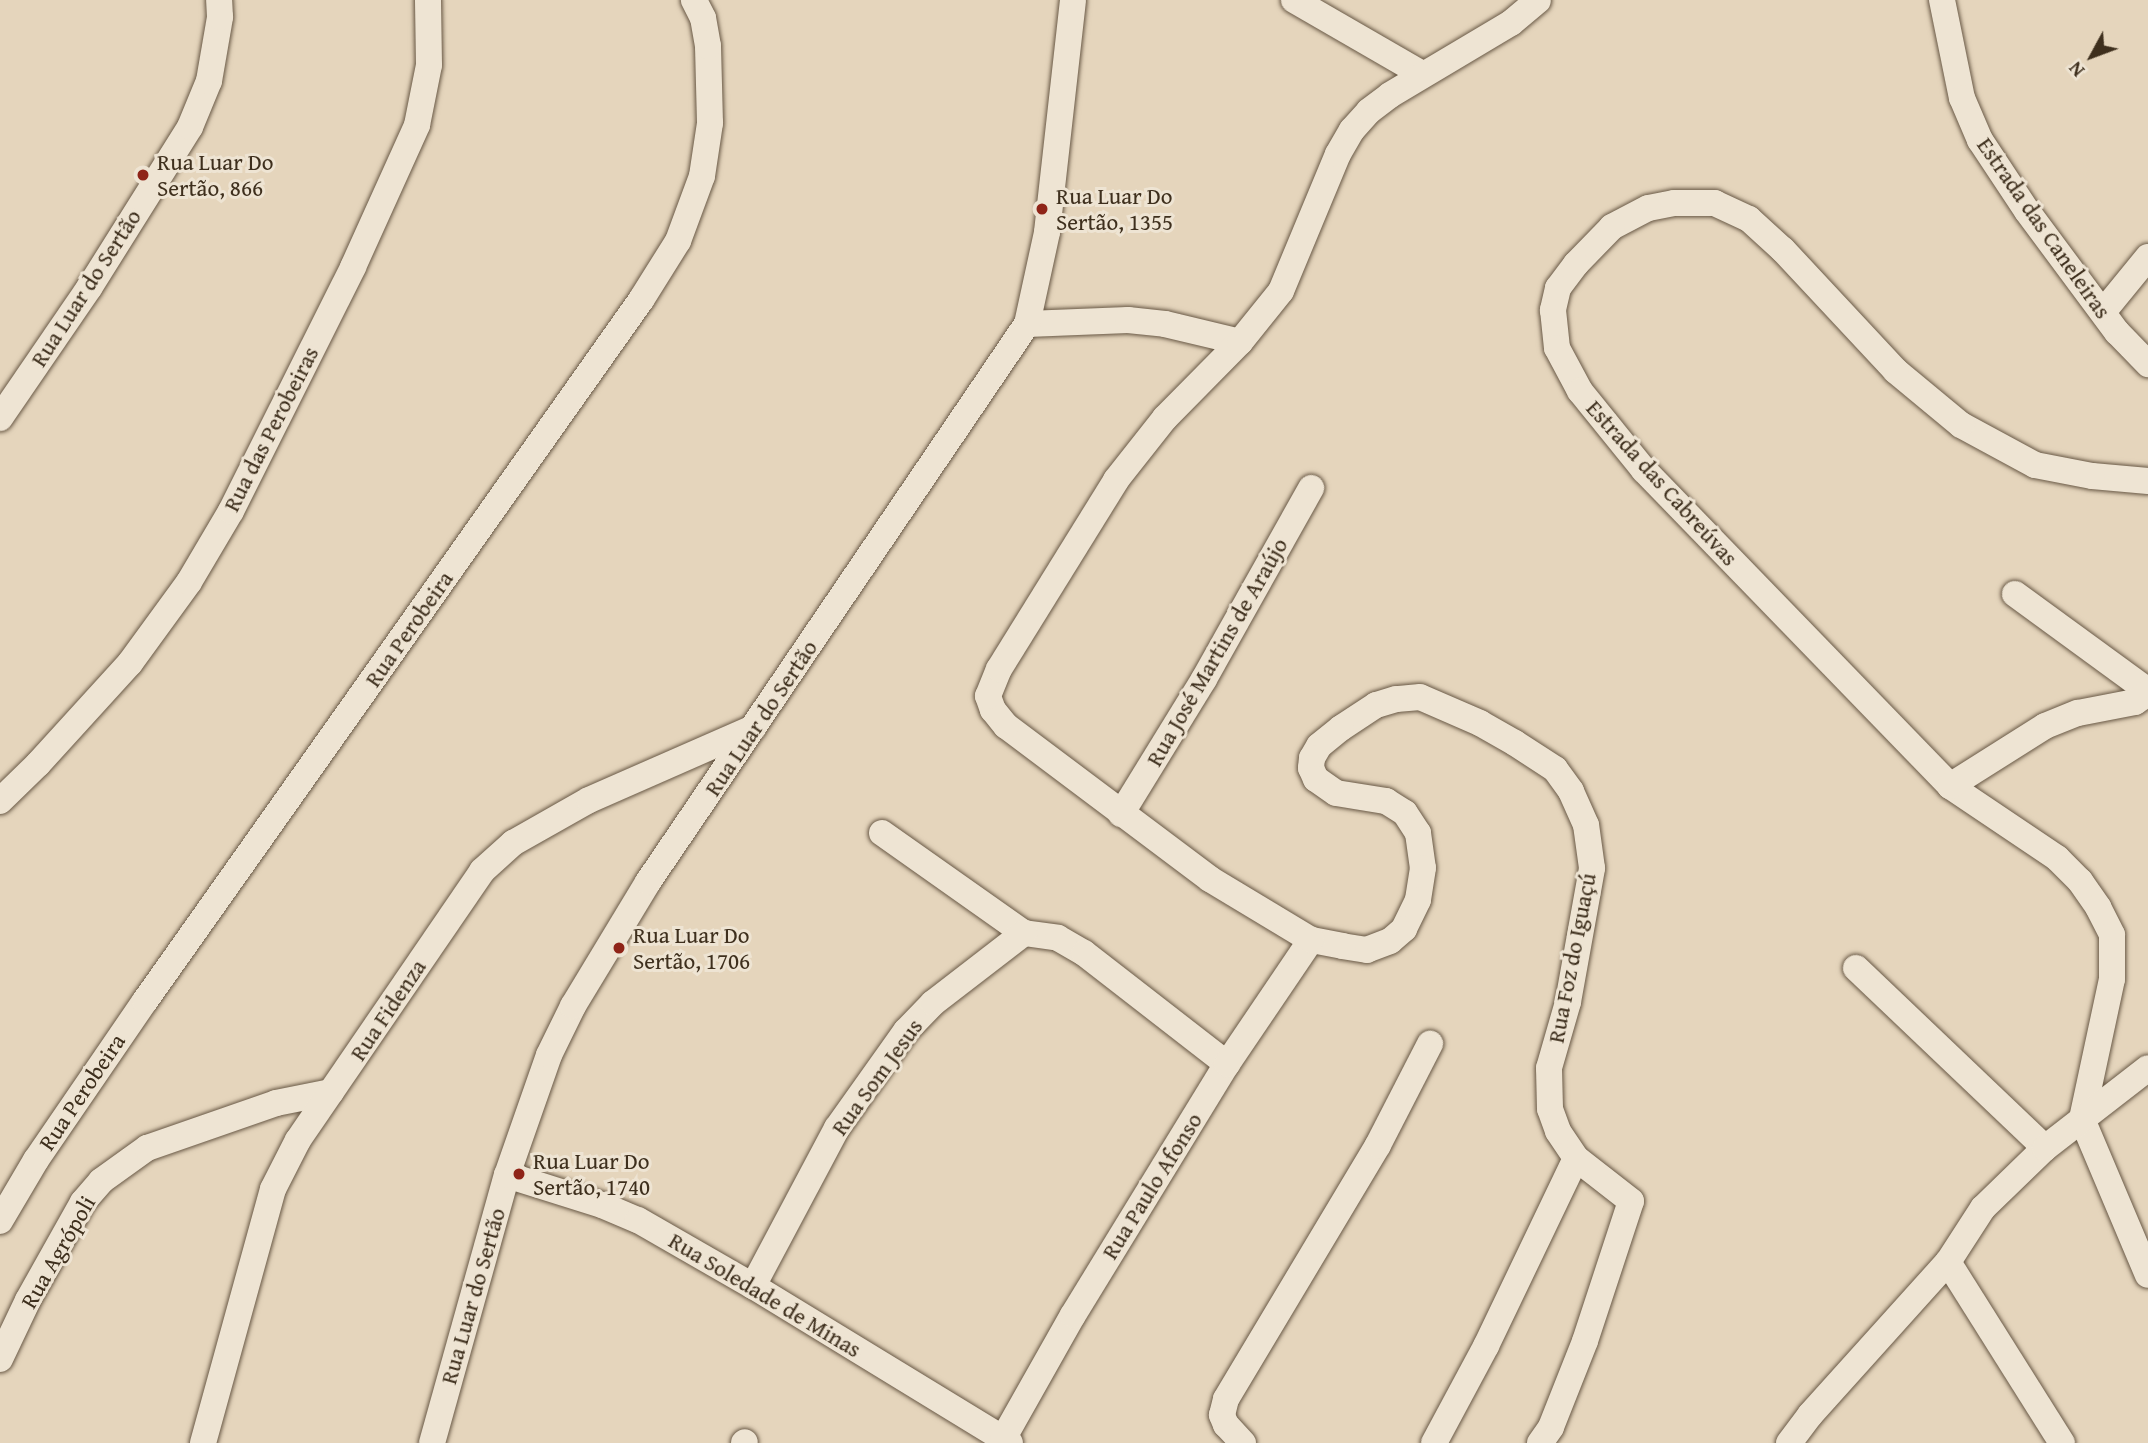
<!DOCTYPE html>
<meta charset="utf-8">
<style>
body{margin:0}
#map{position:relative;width:2148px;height:1443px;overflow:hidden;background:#e5d5bc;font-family:"Gentium Book Plus",serif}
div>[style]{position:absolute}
.roads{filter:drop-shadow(0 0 2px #685845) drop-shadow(0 0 2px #685845)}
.minor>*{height:26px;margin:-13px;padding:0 13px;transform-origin:13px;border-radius:13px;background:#eee4d3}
.dots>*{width:19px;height:19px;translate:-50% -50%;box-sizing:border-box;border:4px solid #eee4d3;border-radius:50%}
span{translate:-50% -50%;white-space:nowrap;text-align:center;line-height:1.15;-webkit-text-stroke:6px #eee4d3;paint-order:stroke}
.poi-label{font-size:23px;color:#3e2f1d}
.left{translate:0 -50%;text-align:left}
.street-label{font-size:23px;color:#3e2f1d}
.north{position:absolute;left:2057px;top:21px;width:70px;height:70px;-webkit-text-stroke:5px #eee4d3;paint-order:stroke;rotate:229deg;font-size:19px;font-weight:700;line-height:28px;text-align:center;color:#3e2f1d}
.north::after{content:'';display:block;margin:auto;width:24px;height:32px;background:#3e2f1d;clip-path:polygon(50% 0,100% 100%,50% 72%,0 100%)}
</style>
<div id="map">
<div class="roads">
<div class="minor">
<i style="left:1294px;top:0;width:148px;rotate:30deg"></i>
<i style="left:1942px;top:0;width:100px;rotate:78.5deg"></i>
<i style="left:1962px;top:98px;width:46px;rotate:66.8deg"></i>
<i style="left:1980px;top:140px;width:85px;rotate:56.5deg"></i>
<i style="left:2027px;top:211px;width:151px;rotate:53.4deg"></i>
<i style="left:2117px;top:332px;width:45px;rotate:45.9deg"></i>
<i style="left:2103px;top:312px;width:71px;rotate:-50.7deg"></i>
<i style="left:1027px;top:324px;width:101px;rotate:-2.3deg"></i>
<i style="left:1128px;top:320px;width:37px;rotate:6deg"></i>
<i style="left:1165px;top:324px;width:77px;rotate:13.5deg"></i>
<i style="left:0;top:418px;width:158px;rotate:-55.6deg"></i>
<i style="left:89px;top:288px;width:190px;rotate:-57.9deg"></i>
<i style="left:190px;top:127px;width:50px;rotate:-67.6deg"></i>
<i style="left:209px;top:81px;width:65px;rotate:-80.2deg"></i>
<i style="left:220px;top:17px;width:17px;rotate:-93deg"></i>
<i style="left:2148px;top:481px;width:56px;rotate:-174.9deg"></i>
<i style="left:2092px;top:476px;width:58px;rotate:-169.1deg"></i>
<i style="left:2035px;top:465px;width:84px;rotate:-151.6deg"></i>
<i style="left:1961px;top:425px;width:85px;rotate:-140.3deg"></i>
<i style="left:1896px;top:371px;width:166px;rotate:-133deg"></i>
<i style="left:1783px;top:250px;width:46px;rotate:-137.6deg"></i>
<i style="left:1749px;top:219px;width:38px;rotate:-155deg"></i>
<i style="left:1715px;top:203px;width:41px;rotate:180deg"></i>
<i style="left:1674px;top:203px;width:26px;rotate:169deg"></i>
<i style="left:1648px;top:208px;width:41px;rotate:152.2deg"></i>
<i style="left:1612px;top:227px;width:52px;rotate:134.2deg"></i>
<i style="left:1576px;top:264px;width:30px;rotate:127deg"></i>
<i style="left:1558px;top:288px;width:23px;rotate:103deg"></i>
<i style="left:1553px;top:310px;width:38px;rotate:84deg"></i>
<i style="left:1557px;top:348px;width:49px;rotate:61.9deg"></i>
<i style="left:1580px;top:391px;width:102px;rotate:51deg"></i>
<i style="left:1644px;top:470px;width:440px;rotate:45.9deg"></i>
<i style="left:1950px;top:786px;width:129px;rotate:33.9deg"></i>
<i style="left:2057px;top:858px;width:33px;rotate:45deg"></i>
<i style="left:2080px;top:881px;width:32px;rotate:55deg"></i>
<i style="left:2098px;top:907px;width:31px;rotate:63deg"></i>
<i style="left:2112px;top:935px;width:44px;rotate:90deg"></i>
<i style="left:2112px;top:979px;width:143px;rotate:102.1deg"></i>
<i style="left:2082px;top:1119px;width:169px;rotate:67.1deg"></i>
<i style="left:2015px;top:594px;width:165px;rotate:36.1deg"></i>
<i style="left:1950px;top:786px;width:112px;rotate:-32.3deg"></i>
<i style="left:2045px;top:726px;width:35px;rotate:-22deg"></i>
<i style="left:2078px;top:713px;width:58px;rotate:-10.9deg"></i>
<i style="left:2135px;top:702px;width:16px;rotate:-35deg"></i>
<i style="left:0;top:801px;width:53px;rotate:-44.2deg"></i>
<i style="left:38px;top:764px;width:137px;rotate:-47.7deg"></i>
<i style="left:130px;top:663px;width:100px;rotate:-53.9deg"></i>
<i style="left:189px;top:582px;width:82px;rotate:-59.4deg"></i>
<i style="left:231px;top:511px;width:273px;rotate:-63.4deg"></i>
<i style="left:353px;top:267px;width:156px;rotate:-65.7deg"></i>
<i style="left:417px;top:125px;width:61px;rotate:-78.7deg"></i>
<i style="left:429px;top:65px;width:65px;rotate:-90.9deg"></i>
<i style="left:1121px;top:814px;width:158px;rotate:-58.4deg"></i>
<i style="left:1204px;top:679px;width:219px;rotate:-60.7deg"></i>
<i style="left:882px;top:833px;width:174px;rotate:35.2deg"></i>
<i style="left:1024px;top:933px;width:34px;rotate:8deg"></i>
<i style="left:1058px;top:938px;width:30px;rotate:30deg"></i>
<i style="left:1084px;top:953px;width:181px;rotate:37.8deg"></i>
<i style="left:1856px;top:968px;width:261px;rotate:43.6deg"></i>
<i style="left:507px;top:1175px;width:100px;rotate:17.5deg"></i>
<i style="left:602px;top:1205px;width:39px;rotate:23deg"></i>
<i style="left:638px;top:1220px;width:133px;rotate:29.9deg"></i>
<i style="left:753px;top:1286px;width:301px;rotate:31.4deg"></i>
<i style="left:0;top:1221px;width:71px;rotate:-59.5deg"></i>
<i style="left:36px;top:1160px;width:193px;rotate:-55.6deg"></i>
<i style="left:145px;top:1001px;width:859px;rotate:-54.72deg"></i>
<i style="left:641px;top:300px;width:70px;rotate:-57.9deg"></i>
<i style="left:678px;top:241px;width:69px;rotate:-69.7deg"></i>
<i style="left:702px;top:176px;width:54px;rotate:-81.4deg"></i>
<i style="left:710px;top:123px;width:77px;rotate:-91.5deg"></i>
<i style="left:708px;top:46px;width:28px;rotate:-100deg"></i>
<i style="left:703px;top:18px;width:20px;rotate:-117deg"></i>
<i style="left:1948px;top:1262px;width:214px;rotate:57.8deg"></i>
<i style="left:753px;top:1286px;width:179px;rotate:-62deg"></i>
<i style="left:837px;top:1128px;width:119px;rotate:-54.6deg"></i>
<i style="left:906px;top:1031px;width:39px;rotate:-46deg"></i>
<i style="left:933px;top:1003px;width:115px;rotate:-37.6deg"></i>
<i style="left:0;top:1359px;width:65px;rotate:-64.6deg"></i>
<i style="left:28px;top:1300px;width:112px;rotate:-60.7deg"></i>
<i style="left:83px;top:1202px;width:28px;rotate:-49deg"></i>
<i style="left:101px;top:1181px;width:57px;rotate:-35.7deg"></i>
<i style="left:147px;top:1148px;width:137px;rotate:-19.2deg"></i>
<i style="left:276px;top:1103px;width:56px;rotate:-11.3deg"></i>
<i style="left:1003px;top:1439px;width:142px;rotate:-60.6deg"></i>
<i style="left:1073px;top:1315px;width:294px;rotate:-58.5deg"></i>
<i style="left:1227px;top:1064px;width:150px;rotate:-55.9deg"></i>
<i style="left:203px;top:1443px;width:263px;rotate:-74.6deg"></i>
<i style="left:273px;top:1189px;width:55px;rotate:-63deg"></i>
<i style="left:298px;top:1140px;width:326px;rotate:-55.6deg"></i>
<i style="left:482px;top:871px;width:42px;rotate:-42.1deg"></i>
<i style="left:513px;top:843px;width:87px;rotate:-29.5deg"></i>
<i style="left:589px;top:800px;width:179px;rotate:-23.7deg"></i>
<i style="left:432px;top:1443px;width:278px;rotate:-74.4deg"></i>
<i style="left:507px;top:1175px;width:127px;rotate:-70.7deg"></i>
<i style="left:549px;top:1055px;width:55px;rotate:-63.9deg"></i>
<i style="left:573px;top:1006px;width:145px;rotate:-58.8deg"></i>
<i style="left:648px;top:882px;width:675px;rotate:-55.82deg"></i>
<i style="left:1027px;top:324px;width:94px;rotate:-77.7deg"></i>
<i style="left:1047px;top:232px;width:233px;rotate:-83.6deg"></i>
<i style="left:744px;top:1443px;width:1px;rotate:-45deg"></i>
<i style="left:1243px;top:1443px;width:25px;rotate:-133deg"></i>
<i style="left:1226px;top:1425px;width:11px;rotate:-112deg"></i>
<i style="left:1222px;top:1415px;width:16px;rotate:-76deg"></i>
<i style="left:1226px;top:1399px;width:296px;rotate:-59.1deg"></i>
<i style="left:1378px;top:1145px;width:114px;rotate:-62.8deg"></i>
<i style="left:1434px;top:1443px;width:110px;rotate:-61.8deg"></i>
<i style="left:1486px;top:1346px;width:208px;rotate:-64.4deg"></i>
<i style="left:1576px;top:1158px;width:32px;rotate:-124deg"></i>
<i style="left:1558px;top:1131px;width:23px;rotate:-110deg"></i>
<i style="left:1550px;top:1109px;width:41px;rotate:-91.4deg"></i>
<i style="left:1549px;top:1068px;width:69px;rotate:-73.9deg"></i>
<i style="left:1568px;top:1002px;width:136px;rotate:-79.8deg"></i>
<i style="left:1592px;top:868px;width:43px;rotate:-97.9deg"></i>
<i style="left:1586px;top:825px;width:37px;rotate:-114deg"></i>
<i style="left:1571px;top:791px;width:27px;rotate:-126deg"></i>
<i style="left:1555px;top:769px;width:48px;rotate:-147deg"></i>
<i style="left:1515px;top:743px;width:40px;rotate:-150.3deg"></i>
<i style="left:1480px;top:723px;width:65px;rotate:-156.6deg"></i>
<i style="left:1420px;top:697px;width:24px;rotate:175deg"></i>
<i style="left:1396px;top:699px;width:21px;rotate:163deg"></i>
<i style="left:1376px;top:705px;width:42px;rotate:146.7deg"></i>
<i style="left:1341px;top:728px;width:28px;rotate:141deg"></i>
<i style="left:1319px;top:746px;width:14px;rotate:120deg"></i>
<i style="left:1312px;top:758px;width:10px;rotate:96deg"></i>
<i style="left:1311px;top:768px;width:12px;rotate:66deg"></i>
<i style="left:1316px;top:779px;width:24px;rotate:35deg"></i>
<i style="left:1336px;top:793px;width:51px;rotate:9.1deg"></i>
<i style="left:1386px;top:801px;width:22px;rotate:32deg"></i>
<i style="left:1405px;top:813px;width:24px;rotate:57deg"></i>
<i style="left:1418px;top:833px;width:35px;rotate:82deg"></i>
<i style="left:1423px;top:868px;width:32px;rotate:99deg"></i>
<i style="left:1418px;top:900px;width:32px;rotate:116deg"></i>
<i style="left:1404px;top:929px;width:18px;rotate:139deg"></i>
<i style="left:1390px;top:941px;width:25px;rotate:159deg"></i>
<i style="left:1367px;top:950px;width:24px;rotate:-171deg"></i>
<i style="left:1343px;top:946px;width:33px;rotate:-169deg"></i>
<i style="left:1311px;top:940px;width:118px;rotate:-148.9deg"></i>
<i style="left:1210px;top:879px;width:255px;rotate:-143.1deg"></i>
<i style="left:1006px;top:726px;width:21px;rotate:-129deg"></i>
<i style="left:993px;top:710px;width:15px;rotate:-110deg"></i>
<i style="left:988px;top:696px;width:29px;rotate:-68deg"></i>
<i style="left:999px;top:669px;width:222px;rotate:-58.2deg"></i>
<i style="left:1116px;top:480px;width:79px;rotate:-51.7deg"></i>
<i style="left:1165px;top:418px;width:107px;rotate:-45.4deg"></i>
<i style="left:1240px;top:342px;width:65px;rotate:-51.2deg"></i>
<i style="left:1281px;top:291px;width:148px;rotate:-67.4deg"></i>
<i style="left:1338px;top:154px;width:28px;rotate:-60deg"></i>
<i style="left:1352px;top:130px;width:25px;rotate:-48deg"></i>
<i style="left:1369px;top:111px;width:26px;rotate:-37deg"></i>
<i style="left:1390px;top:95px;width:141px;rotate:-30.8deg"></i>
<i style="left:1511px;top:23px;width:35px;rotate:-40deg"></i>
<i style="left:1540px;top:1443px;width:19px;rotate:-55deg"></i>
<i style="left:1551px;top:1427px;width:92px;rotate:-68.4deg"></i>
<i style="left:1585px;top:1341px;width:147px;rotate:-71.8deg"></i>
<i style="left:1631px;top:1201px;width:70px;rotate:-142deg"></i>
<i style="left:1789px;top:1443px;width:35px;rotate:-53deg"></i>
<i style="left:1810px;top:1415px;width:206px;rotate:-48deg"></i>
<i style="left:1948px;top:1262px;width:64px;rotate:-57.1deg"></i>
<i style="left:1983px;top:1208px;width:86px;rotate:-44.1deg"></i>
<i style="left:2045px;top:1148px;width:130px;rotate:-37.8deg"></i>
</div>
</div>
<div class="dots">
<i style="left:143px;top:175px;background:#8f2418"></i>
<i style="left:1042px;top:209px;background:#8f2418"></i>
<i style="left:619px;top:948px;background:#8f2418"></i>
<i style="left:519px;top:1174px;background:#8f2418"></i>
</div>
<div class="poi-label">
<span class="left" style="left:157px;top:175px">Rua Luar Do<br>Sertão, 866</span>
<span class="left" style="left:1056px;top:209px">Rua Luar Do<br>Sertão, 1355</span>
<span class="left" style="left:633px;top:948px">Rua Luar Do<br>Sertão, 1706</span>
<span class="left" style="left:533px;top:1174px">Rua Luar Do<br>Sertão, 1740</span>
</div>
<div class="street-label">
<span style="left:2044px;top:228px;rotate:55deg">Estrada das Caneleiras</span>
<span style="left:86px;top:288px;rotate:-57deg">Rua Luar do Sertão</span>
<span style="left:271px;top:429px;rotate:-63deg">Rua das Perobeiras</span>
<span style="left:1662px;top:483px;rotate:48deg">Estrada das Cabreúvas</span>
<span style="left:409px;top:629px;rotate:-55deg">Rua Perobeira</span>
<span style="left:1217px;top:652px;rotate:-60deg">Rua José Martins de Araújo</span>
<span style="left:761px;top:718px;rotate:-56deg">Rua Luar do Sertão</span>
<span style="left:1572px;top:958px;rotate:-79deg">Rua Foz do Iguaçú</span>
<span style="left:388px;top:1010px;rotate:-56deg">Rua Fidenza</span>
<span style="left:877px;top:1077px;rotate:-54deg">Rua Som Jesus</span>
<span style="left:82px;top:1092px;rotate:-56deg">Rua Perobeira</span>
<span style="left:1152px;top:1186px;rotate:-58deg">Rua Paulo Afonso</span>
<span style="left:58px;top:1252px;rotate:-60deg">Rua Agrópoli</span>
<span style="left:765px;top:1295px;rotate:31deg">Rua Soledade de Minas</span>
<span style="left:473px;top:1296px;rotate:-74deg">Rua Luar do Sertão</span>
</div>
<div class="north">N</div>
</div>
